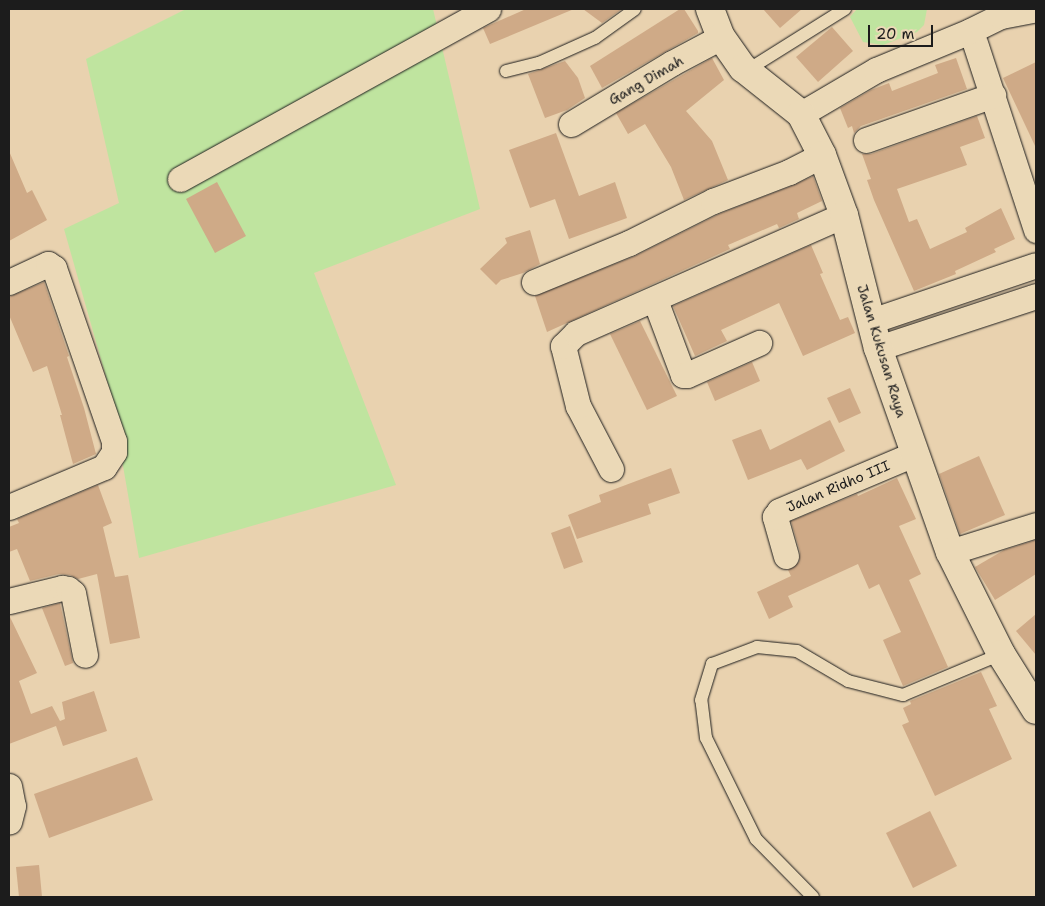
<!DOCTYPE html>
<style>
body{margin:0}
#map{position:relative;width:1045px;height:906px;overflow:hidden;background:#e9d2af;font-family:"Shantell Sans",sans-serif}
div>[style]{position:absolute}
.green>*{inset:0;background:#bfe49f}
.building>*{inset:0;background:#cfaa87}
.roads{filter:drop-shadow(0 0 1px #1c1c1c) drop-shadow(0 0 1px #1c1c1c)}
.service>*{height:12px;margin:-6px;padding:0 6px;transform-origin:6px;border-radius:6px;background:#ebd9b7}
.minor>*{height:25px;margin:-12.5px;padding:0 12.5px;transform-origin:12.5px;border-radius:12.5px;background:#ebd9b7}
.tertiary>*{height:28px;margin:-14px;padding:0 14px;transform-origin:14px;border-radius:14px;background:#ebd9b7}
span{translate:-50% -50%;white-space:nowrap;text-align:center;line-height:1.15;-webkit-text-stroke:4.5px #ebd9b7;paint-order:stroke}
.street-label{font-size:14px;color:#1c1c1c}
.frame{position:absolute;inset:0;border:10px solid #1c1c1c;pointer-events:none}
.scale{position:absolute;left:868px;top:25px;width:65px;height:22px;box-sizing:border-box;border:2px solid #1c1c1c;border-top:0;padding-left:6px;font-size:15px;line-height:18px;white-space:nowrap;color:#1c1c1c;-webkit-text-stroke:4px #ebd9b7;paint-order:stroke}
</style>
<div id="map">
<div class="green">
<i style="clip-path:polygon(186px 9px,433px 9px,480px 209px,314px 273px,396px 485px,139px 558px,110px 391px,64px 229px,119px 203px,86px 59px)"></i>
<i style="clip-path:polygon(857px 9px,927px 9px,924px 25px,917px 32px,883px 45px,863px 42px,850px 17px)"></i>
</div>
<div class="building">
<i style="clip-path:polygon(526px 9px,574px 9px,490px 44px,483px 28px)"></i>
<i style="clip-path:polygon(583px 9px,622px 9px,602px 23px)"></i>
<i style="clip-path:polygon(680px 9px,684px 9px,698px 31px,698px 33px,602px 88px,590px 66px)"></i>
<i style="clip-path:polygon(763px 9px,802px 9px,780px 28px)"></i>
<i style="clip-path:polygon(832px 27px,853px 51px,818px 82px,796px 57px)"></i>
<i style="clip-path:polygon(712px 58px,724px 80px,686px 111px,712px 141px,728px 180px,684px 200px,671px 167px,645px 124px,628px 134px,616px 113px)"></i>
<i style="clip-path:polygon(956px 58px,967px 89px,861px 126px,854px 133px,852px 126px,848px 128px,840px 108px,871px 90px,889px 83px,892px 91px,938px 73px,935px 65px)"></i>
<i style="clip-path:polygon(565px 61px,578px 78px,585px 98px,567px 110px,545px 118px,528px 74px)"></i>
<i style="clip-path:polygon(1036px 62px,1036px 148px,1003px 78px)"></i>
<i style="clip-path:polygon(977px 116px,985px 138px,960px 147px,967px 165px,897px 189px,909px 222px,917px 219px,930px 249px,967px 232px,965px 228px,1001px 208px,1015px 239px,994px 249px,996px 252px,955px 271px,956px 274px,914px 291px,874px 200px,867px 180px,871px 179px,862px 154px,871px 154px)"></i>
<i style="clip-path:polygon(556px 133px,579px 196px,615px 182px,627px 218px,569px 239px,555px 199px,530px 208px,509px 150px)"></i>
<i style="clip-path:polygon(9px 151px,27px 193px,32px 190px,47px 220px,9px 241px)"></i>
<i style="clip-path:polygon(813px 176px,822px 201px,797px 213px,799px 219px,779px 228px,777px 224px,728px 245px,730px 249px,547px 332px,535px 296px,635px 256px,719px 214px,794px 185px)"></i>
<i style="clip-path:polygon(217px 182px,246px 236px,215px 253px,186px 199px)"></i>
<i style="clip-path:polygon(530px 230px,540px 264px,523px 273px,501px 280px,496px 285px,480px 269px,507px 243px,505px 238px)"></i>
<i style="clip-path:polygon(811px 245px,823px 273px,820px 274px,840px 320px,848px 317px,855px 333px,803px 356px,779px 303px,721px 330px,727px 341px,695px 356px,673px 306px)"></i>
<i style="clip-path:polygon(44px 282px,69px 356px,67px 357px,84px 408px,96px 454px,73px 464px,60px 415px,62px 415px,47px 366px,33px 372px,9px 315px,9px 297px)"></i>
<i style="clip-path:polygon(640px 321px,677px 396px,647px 410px,610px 334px)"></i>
<i style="clip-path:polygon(752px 362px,760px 381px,715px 401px,707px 382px)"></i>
<i style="clip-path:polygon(850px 388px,861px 413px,839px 423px,827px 398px)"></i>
<i style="clip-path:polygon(830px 420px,845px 451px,807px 470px,801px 459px,748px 480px,732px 440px,761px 429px,770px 450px)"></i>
<i style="clip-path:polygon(979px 456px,1005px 515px,960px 534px,939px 474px)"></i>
<i style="clip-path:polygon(671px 468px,680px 493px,648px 504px,651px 514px,577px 539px,568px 515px,601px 502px,599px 495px)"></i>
<i style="clip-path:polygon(897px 478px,916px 519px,899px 526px,921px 574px,909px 580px,948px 667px,903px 686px,883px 640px,901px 632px,879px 584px,869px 589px,858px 564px,788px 596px,793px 607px,769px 619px,757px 592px,791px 576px,788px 570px,799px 562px,800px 552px,791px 521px,857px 494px,858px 496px)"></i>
<i style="clip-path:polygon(98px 485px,112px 523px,103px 527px,115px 577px,128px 575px,140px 638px,110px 644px,97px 574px,78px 579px,70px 575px,59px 574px,30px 581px,17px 549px,9px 552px,9px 527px,19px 523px,17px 519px)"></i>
<i style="clip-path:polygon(570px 526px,583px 562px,564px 569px,551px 533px)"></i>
<i style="clip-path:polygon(1036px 540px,1036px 574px,995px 600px,975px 567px,1004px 550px)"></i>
<i style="clip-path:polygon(60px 603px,73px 663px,65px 666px,42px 608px)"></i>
<i style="clip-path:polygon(1036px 614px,1036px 655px,1016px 631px)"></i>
<i style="clip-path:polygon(9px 615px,37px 673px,19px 681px,31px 714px,52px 706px,60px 721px,65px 719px,62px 702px,94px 691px,107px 731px,63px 746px,56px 726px,9px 744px)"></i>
<i style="clip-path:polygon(981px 672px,997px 706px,989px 709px,1012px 759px,935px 796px,902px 725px,909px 722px,903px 708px,911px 704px,910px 701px)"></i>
<i style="clip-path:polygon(137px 757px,153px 800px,49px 838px,34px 794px)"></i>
<i style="clip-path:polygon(930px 811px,957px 866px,913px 888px,886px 833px)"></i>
<i style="clip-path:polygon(39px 865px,42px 897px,19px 897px,16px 867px)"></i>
</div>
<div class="roads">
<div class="service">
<i style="left:506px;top:71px;width:34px;rotate:-14deg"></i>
<i style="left:539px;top:63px;width:61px;rotate:-24.1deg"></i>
<i style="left:595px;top:38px;width:49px;rotate:-35.9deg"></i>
<i style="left:746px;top:71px;width:117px;rotate:-32.1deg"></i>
<i style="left:813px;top:897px;width:81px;rotate:-134.5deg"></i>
<i style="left:756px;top:839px;width:113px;rotate:-116.3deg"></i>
<i style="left:706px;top:738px;width:38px;rotate:-97deg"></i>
<i style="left:701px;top:700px;width:38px;rotate:-73deg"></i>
<i style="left:712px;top:664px;width:48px;rotate:-20.7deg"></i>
<i style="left:757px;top:647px;width:40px;rotate:5.7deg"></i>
<i style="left:797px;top:651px;width:59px;rotate:30.5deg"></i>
<i style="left:848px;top:681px;width:57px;rotate:14.3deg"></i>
<i style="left:903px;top:695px;width:106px;rotate:-22.7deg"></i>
</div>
<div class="minor">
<i style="left:975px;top:43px;width:197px;rotate:71.9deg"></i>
<i style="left:801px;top:114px;width:87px;rotate:-30.4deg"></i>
<i style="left:876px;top:70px;width:102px;rotate:-22.5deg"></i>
<i style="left:970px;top:31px;width:34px;rotate:-26deg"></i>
<i style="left:1001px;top:16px;width:36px;rotate:-11deg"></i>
<i style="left:571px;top:124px;width:118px;rotate:-31.1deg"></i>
<i style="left:672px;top:63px;width:55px;rotate:-28deg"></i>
<i style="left:866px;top:140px;width:135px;rotate:-19.5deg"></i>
<i style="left:180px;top:179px;width:352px;rotate:-28.9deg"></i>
<i style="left:9px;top:282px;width:43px;rotate:-24.8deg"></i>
<i style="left:48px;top:264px;width:7px;rotate:34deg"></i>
<i style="left:54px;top:268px;width:183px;rotate:70.9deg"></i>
<i style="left:114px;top:441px;width:11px;rotate:90deg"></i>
<i style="left:114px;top:452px;width:18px;rotate:124deg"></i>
<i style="left:104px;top:467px;width:103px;rotate:157.2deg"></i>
<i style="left:534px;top:282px;width:103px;rotate:-22.3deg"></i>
<i style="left:629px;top:243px;width:94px;rotate:-26.6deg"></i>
<i style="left:713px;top:201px;width:81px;rotate:-20.9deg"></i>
<i style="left:789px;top:172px;width:37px;rotate:-27deg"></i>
<i style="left:655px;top:300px;width:80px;rotate:69.5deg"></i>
<i style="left:683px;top:375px;width:4px"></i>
<i style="left:687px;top:375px;width:79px;rotate:-24deg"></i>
<i style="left:871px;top:321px;width:174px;rotate:-18.7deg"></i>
<i style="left:878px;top:348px;width:166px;rotate:-18.2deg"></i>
<i style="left:611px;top:469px;width:71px;rotate:-117.6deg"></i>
<i style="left:578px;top:406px;width:62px;rotate:-104deg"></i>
<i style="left:563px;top:346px;width:18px;rotate:-45deg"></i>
<i style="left:576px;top:333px;width:293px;rotate:-23.8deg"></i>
<i style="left:950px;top:552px;width:90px;rotate:-17.4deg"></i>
<i style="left:786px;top:556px;width:41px;rotate:-105.8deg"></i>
<i style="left:775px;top:517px;width:7px;rotate:-56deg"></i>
<i style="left:779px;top:511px;width:147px;rotate:-22.9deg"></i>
<i style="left:9px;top:601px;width:55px;rotate:-13.8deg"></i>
<i style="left:62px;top:588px;width:6px;rotate:9deg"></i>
<i style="left:68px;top:589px;width:6px;rotate:39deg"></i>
<i style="left:73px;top:593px;width:63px;rotate:79deg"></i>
<i style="left:9px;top:786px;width:20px;rotate:79deg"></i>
<i style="left:13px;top:806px;width:16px;rotate:104deg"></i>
</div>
<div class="tertiary">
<i style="left:710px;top:9px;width:30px;rotate:69deg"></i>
<i style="left:721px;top:37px;width:38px;rotate:55deg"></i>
<i style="left:743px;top:68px;width:74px;rotate:38.4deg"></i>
<i style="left:801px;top:114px;width:46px;rotate:62.9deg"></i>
<i style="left:822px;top:155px;width:64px;rotate:69.9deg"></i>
<i style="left:844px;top:215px;width:137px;rotate:75.7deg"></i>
<i style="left:878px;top:348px;width:216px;rotate:70.6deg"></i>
<i style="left:950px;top:552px;width:114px;rotate:63.4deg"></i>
<i style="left:1001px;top:654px;width:66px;rotate:58deg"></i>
</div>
</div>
<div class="street-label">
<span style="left:646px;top:80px;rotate:-30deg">Gang Dimah</span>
<span style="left:882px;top:351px;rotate:73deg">Jalan Kukusan Raya</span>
<span style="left:838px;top:486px;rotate:-23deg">Jalan Ridho III</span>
</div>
<div class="frame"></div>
<div class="scale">20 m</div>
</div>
